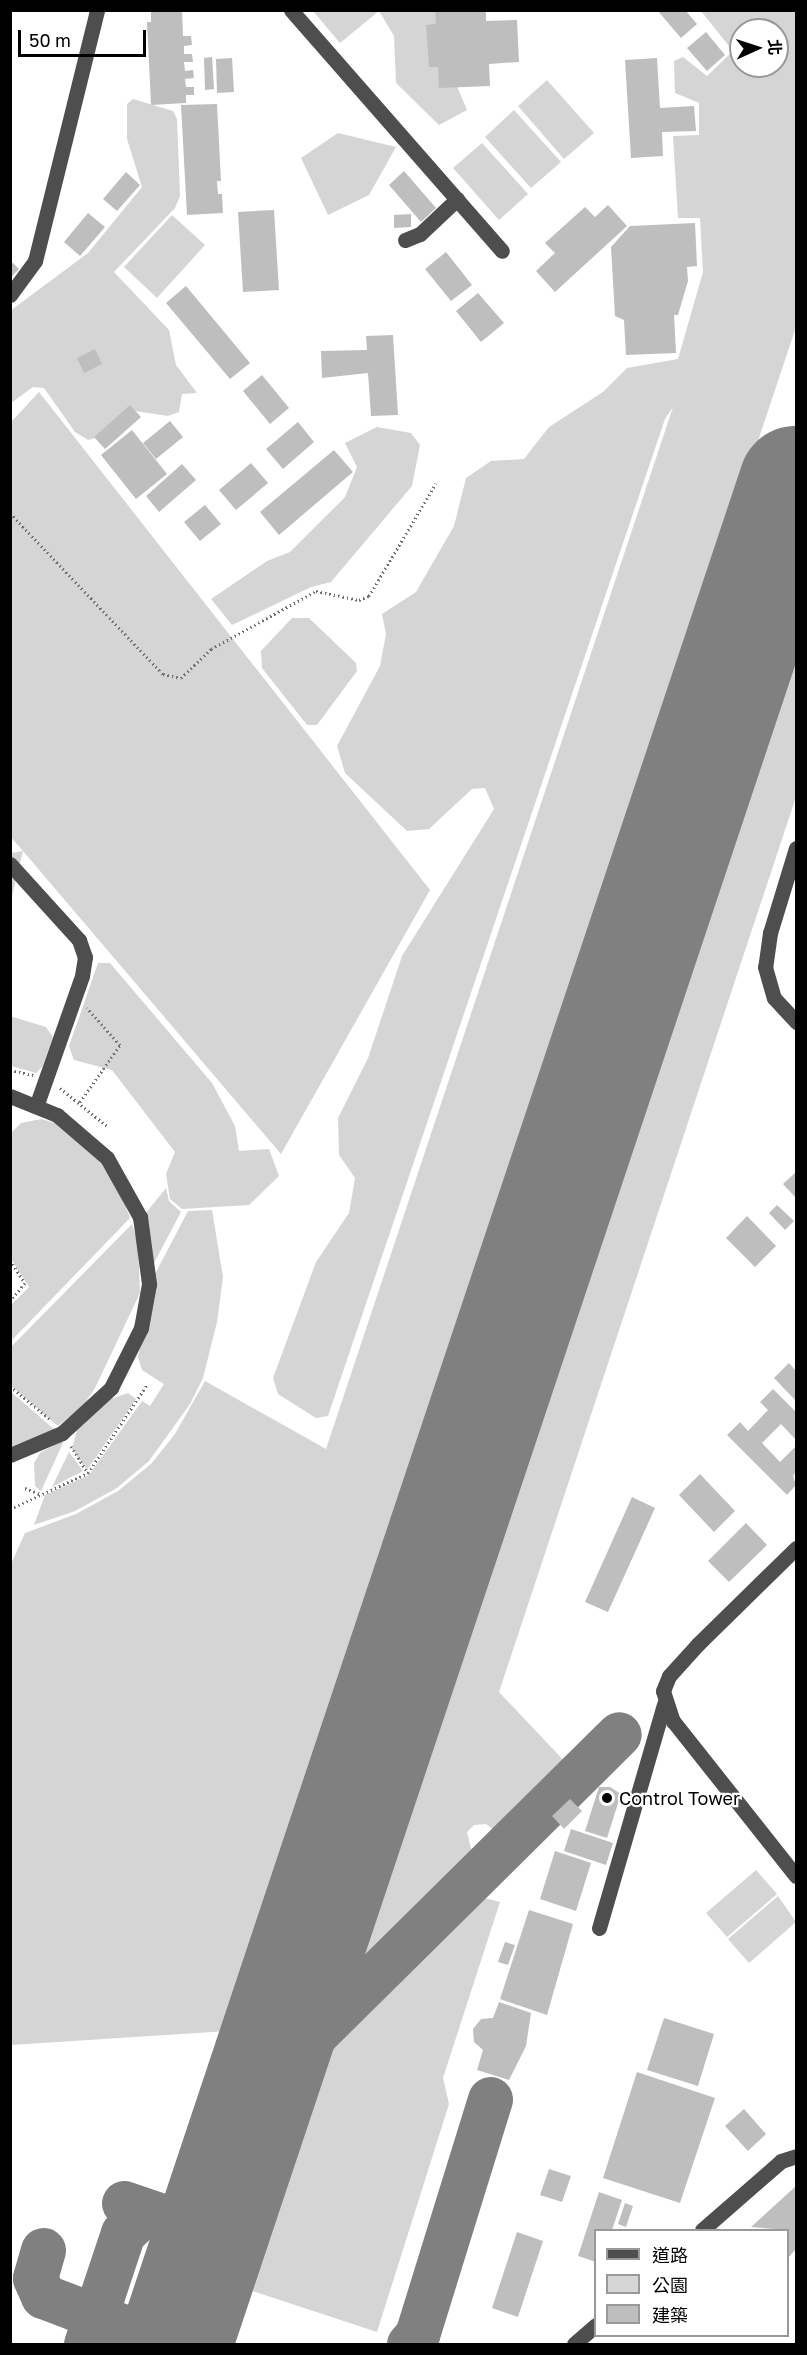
<!DOCTYPE html>
<meta charset="utf-8">
<style>
body{margin:0}
#map{position:relative;width:807px;height:2355px;overflow:hidden;background:#fff;font-family:"Golos Text","Noto Sans TC",sans-serif}
div>[style]{position:absolute}
.green>*{inset:0;background:#d5d5d5}
.taxiway>*{height:45px;margin:-22.5px;padding:0 22.5px;transform-origin:22.5px;border-radius:22.5px;background:#808080}
.runway>*{height:114px;margin:-57px;padding:0 57px;transform-origin:57px;border-radius:57px;background:#808080}
.building>*{inset:0;background:#bebebe}
.path>*{height:3px;margin-top:-1.5px;transform-origin:0;background:repeating-linear-gradient(90deg,#707070 0 1.5px,transparent 0 4.5px)}
.minor>*{height:15px;margin:-7.5px;padding:0 7.5px;transform-origin:7.5px;border-radius:7.5px;background:#4e4e4e}
.dots>*{width:16px;height:16px;translate:-50% -50%;box-sizing:border-box;border:3px solid #fff;border-radius:50%}
span{translate:-50% -50%;white-space:nowrap;text-align:center;line-height:1.15;-webkit-text-stroke:4.5px #fff;paint-order:stroke}
.poi-label{font-size:18px;color:#000}
.left{translate:0 -50%;text-align:left}
.frame{position:absolute;inset:0;border:12px solid #000;pointer-events:none}
.legend{position:absolute;left:594px;top:2229px;width:195px;height:108px;box-sizing:border-box;background:#fff;border:2px solid #999;margin:0;padding:8px 10px;list-style:none;font-size:18px;color:#000}
.legend li{display:flex;align-items:center;gap:12px;height:30px}
.legend b{width:30px;border:2px solid #999}
.north{position:absolute;left:729px;top:18px;width:60px;height:60px;box-sizing:border-box;background:#fff;border:2px solid #999;border-radius:50%;rotate:87deg;font-size:16px;font-weight:700;line-height:24px;text-align:center;color:#000}
.north::after{content:'';display:block;margin:auto;width:21px;height:27px;background:#000;clip-path:polygon(50% 0,100% 100%,50% 72%,0 100%)}
.scale{position:absolute;left:18px;top:30px;width:128px;height:27px;box-sizing:border-box;border:3px solid #000;border-top:0;padding-left:8px;font-size:18px;line-height:21px;white-space:nowrap;color:#000;-webkit-text-stroke:4px #fff;paint-order:stroke}
</style>
<div id="map">
<div class="green">
<i style="clip-path:polygon(313px 11px,446px 11px,438px 41px,467px 110px,439px 125px,396px 83px,394px 36px,379px 11px,340px 43px)"></i>
<i style="clip-path:polygon(evenodd,701px 11px,794px 10px,796px 14px,796px 327px,228px 2031px,11px 2045px,11px 1564px,25px 1533px,76px 1514px,118px 1491px,151px 1464px,175px 1434px,205px 1381px,326px 1449px,673px 407px,665px 419px,328px 1416px,316px 1418px,278px 1394px,273px 1378px,316px 1262px,349px 1213px,355px 1178px,339px 1155px,338px 1118px,368px 1058px,402px 956px,494px 809px,485px 788px,472px 789px,429px 829px,407px 831px,345px 773px,337px 746px,380px 666px,386px 634px,382px 614px,416px 592px,454px 526px,466px 478px,491px 461px,524px 459px,549px 427px,603px 392px,627px 368px,678px 359px,703px 272px,700px 218px,678px 218px,673px 136px,699px 135px,699px 103px,675px 93px,674px 61px,683px 57px,707px 76px,733px 51px,701px 11px,741px 30px,777px 30px,777px 66px,741px 66px,741px 30px)"></i>
<i style="clip-path:polygon(547px 80px,594px 133px,564px 159px,518px 106px)"></i>
<i style="clip-path:polygon(133px 99px,173px 111px,177px 119px,180px 196px,175px 208px,114px 272px,169px 330px,176px 365px,197px 393px,182px 394px,179px 412px,168px 416px,128px 410px,98px 437px,88px 440px,75px 432px,44px 388px,33px 387px,11px 403px,10px 311px,88px 253px,142px 187px,127px 139px,127px 104px)"></i>
<i style="clip-path:polygon(514px 110px,561px 162px,531px 188px,485px 137px)"></i>
<i style="clip-path:polygon(338px 133px,396px 147px,369px 195px,328px 215px,301px 158px)"></i>
<i style="clip-path:polygon(482px 143px,528px 194px,499px 220px,453px 168px)"></i>
<i style="clip-path:polygon(172px 215px,205px 245px,157px 298px,124px 267px)"></i>
<i style="clip-path:polygon(39px 392px,430px 890px,281px 1154px,23px 851px,11px 900px,11px 853px,23px 851px,10px 836px,11px 422px)"></i>
<i style="clip-path:polygon(377px 427px,411px 433px,420px 445px,412px 486px,331px 582px,311px 587px,232px 625px,211px 599px,267px 561px,290px 552px,345px 497px,357px 467px,345px 443px)"></i>
<i style="clip-path:polygon(796px 614px,796px 797px,499px 1692px,569px 1766px,502px 1836px,486px 1824px,474px 1825px,467px 1832px,474px 1861px,333px 2002px)"></i>
<i style="clip-path:polygon(292px 618px,309px 618px,356px 663px,357px 671px,317px 725px,307px 725px,262px 668px,261px 651px)"></i>
<i style="clip-path:polygon(98px 963px,110px 963px,212px 1083px,235px 1126px,239px 1151px,269px 1149px,279px 1176px,249px 1205px,182px 1209px,170px 1199px,166px 1174px,175px 1152px,112px 1070px,74px 1060px,69px 1046px)"></i>
<i style="clip-path:polygon(10px 1016px,46px 1027px,53px 1037px,42px 1067px,36px 1073px,11px 1066px)"></i>
<i style="clip-path:polygon(41px 1119px,55px 1123px,79px 1140px,101px 1163px,119px 1189px,130px 1218px,11px 1341px,10px 1306px,29px 1287px,11px 1259px,11px 1133px,21px 1123px)"></i>
<i style="clip-path:polygon(166px 1188px,169px 1201px,181px 1212px,154px 1263px,145px 1214px)"></i>
<i style="clip-path:polygon(212px 1210px,223px 1277px,217px 1322px,203px 1378px,190px 1404px,149px 1461px,117px 1488px,75px 1511px,34px 1525px,45px 1495px,89px 1475px,142px 1401px,150px 1406px,164px 1384px,142px 1370px,138px 1357px,154px 1276px,188px 1211px)"></i>
<i style="clip-path:polygon(132px 1224px,138px 1244px,140px 1293px,95px 1388px,83px 1406px,58px 1426px,11px 1386px,11px 1347px)"></i>
<i style="clip-path:polygon(10px 1391px,55px 1430px,11px 1447px)"></i>
<i style="clip-path:polygon(128px 1393px,136px 1399px,87px 1470px,72px 1449px,77px 1430px,108px 1400px)"></i>
<i style="clip-path:polygon(62px 1441px,63px 1443px,41px 1491px,35px 1486px,34px 1463px,40px 1453px)"></i>
<i style="clip-path:polygon(69px 1452px,83px 1471px,52px 1487px)"></i>
<i style="clip-path:polygon(756px 1870px,777px 1894px,727px 1937px,706px 1913px)"></i>
<i style="clip-path:polygon(470px 1894px,500px 1902px,443px 2078px,449px 2104px,377px 2332px,240px 2287px,321px 2043px)"></i>
<i style="clip-path:polygon(778px 1896px,796px 1922px,749px 1963px,728px 1939px)"></i>
</div>
<div class="taxiway">
<i style="left:261px;top:2088px;width:503px;rotate:-44.68deg"></i>
<i style="left:124px;top:2203px;width:93px;rotate:18.8deg"></i>
<i style="left:43px;top:2250px;width:29px;rotate:106deg"></i>
<i style="left:35px;top:2278px;width:20px;rotate:66deg"></i>
<i style="left:43px;top:2296px;width:85px;rotate:20.8deg"></i>
<i style="left:86px;top:2344px;width:117px;rotate:-71.6deg"></i>
<i style="left:123px;top:2233px;width:26px;rotate:-43deg"></i>
<i style="left:142px;top:2215px;width:10px;rotate:-6deg"></i>
<i style="left:409px;top:2344px;width:12px;rotate:-48deg"></i>
<i style="left:417px;top:2335px;width:247px;rotate:-72.8deg"></i>
</div>
<div class="runway">
<i style="left:175px;top:2344px;width:1962px;rotate:-71.55deg"></i>
</div>
<div class="building">
<i style="clip-path:polygon(151px 10px,182px 10px,183px 36px,191px 36px,192px 45px,184px 46px,184px 54px,192px 54px,193px 62px,184px 62px,185px 71px,193px 70px,194px 78px,185px 79px,186px 87px,194px 87px,194px 95px,186px 95px,186px 103px,151px 105px,147px 22px,151px 22px)"></i>
<i style="clip-path:polygon(435px 10px,486px 10px,486px 21px,517px 20px,519px 62px,489px 64px,490px 86px,439px 88px,438px 67px,429px 67px,426px 25px,436px 24px)"></i>
<i style="clip-path:polygon(657px 10px,685px 10px,697px 24px,681px 38px)"></i>
<i style="clip-path:polygon(706px 32px,725px 55px,707px 71px,687px 48px)"></i>
<i style="clip-path:polygon(212px 57px,214px 89px,205px 90px,204px 58px)"></i>
<i style="clip-path:polygon(232px 58px,234px 92px,217px 93px,216px 59px)"></i>
<i style="clip-path:polygon(657px 58px,660px 108px,694px 106px,696px 131px,662px 132px,663px 156px,631px 158px,625px 60px)"></i>
<i style="clip-path:polygon(217px 104px,221px 181px,217px 181px,218px 194px,222px 194px,223px 213px,187px 215px,181px 105px)"></i>
<i style="clip-path:polygon(404px 171px,436px 208px,421px 222px,389px 185px)"></i>
<i style="clip-path:polygon(126px 172px,140px 185px,117px 211px,103px 199px)"></i>
<i style="clip-path:polygon(608px 205px,627px 226px,555px 292px,536px 271px,555px 253px,545px 243px,585px 207px,595px 217px)"></i>
<i style="clip-path:polygon(274px 210px,279px 290px,243px 292px,238px 212px)"></i>
<i style="clip-path:polygon(88px 213px,105px 227px,80px 256px,64px 242px)"></i>
<i style="clip-path:polygon(411px 214px,411px 227px,394px 228px,394px 215px)"></i>
<i style="clip-path:polygon(695px 223px,697px 266px,687px 267px,688px 281px,678px 315px,674px 315px,676px 353px,626px 355px,624px 320px,615px 316px,611px 247px,630px 226px)"></i>
<i style="clip-path:polygon(446px 252px,472px 285px,451px 301px,425px 269px)"></i>
<i style="clip-path:polygon(10px 260px,19px 269px,10px 278px)"></i>
<i style="clip-path:polygon(186px 286px,250px 363px,230px 379px,166px 303px)"></i>
<i style="clip-path:polygon(478px 293px,504px 323px,481px 342px,456px 311px)"></i>
<i style="clip-path:polygon(393px 335px,398px 415px,371px 416px,368px 373px,322px 378px,321px 351px,367px 350px,366px 336px)"></i>
<i style="clip-path:polygon(95px 349px,102px 364px,84px 373px,77px 358px)"></i>
<i style="clip-path:polygon(262px 375px,289px 408px,270px 424px,243px 391px)"></i>
<i style="clip-path:polygon(130px 405px,141px 417px,105px 449px,94px 437px)"></i>
<i style="clip-path:polygon(170px 421px,183px 437px,156px 459px,143px 443px)"></i>
<i style="clip-path:polygon(298px 422px,314px 442px,283px 469px,266px 449px)"></i>
<i style="clip-path:polygon(132px 430px,167px 474px,136px 499px,101px 455px)"></i>
<i style="clip-path:polygon(334px 450px,353px 472px,279px 535px,260px 512px)"></i>
<i style="clip-path:polygon(251px 463px,268px 483px,236px 510px,219px 490px)"></i>
<i style="clip-path:polygon(182px 464px,196px 480px,159px 512px,146px 496px)"></i>
<i style="clip-path:polygon(205px 505px,221px 524px,200px 541px,184px 522px)"></i>
<i style="clip-path:polygon(796px 1172px,796px 1198px,783px 1184px)"></i>
<i style="clip-path:polygon(777px 1205px,794px 1221px,785px 1230px,769px 1213px)"></i>
<i style="clip-path:polygon(747px 1216px,776px 1246px,755px 1267px,726px 1238px)"></i>
<i style="clip-path:polygon(789px 1363px,796px 1371px,796px 1401px,774px 1378px)"></i>
<i style="clip-path:polygon(773px 1389px,796px 1412px,796px 1440px,781px 1424px,762px 1443px,780px 1462px,796px 1446px,796px 1472px,793px 1476px,796px 1485px,787px 1495px,727px 1435px,740px 1422px,748px 1431px,768px 1410px,760px 1402px)"></i>
<i style="clip-path:polygon(700px 1474px,735px 1511px,714px 1532px,679px 1495px)"></i>
<i style="clip-path:polygon(632px 1497px,655px 1508px,608px 1612px,585px 1602px)"></i>
<i style="clip-path:polygon(746px 1523px,767px 1545px,729px 1582px,708px 1561px)"></i>
<i style="clip-path:polygon(599px 1787px,610px 1787px,621px 1794px,607px 1838px,585px 1831px)"></i>
<i style="clip-path:polygon(570px 1799px,582px 1811px,564px 1829px,552px 1816px)"></i>
<i style="clip-path:polygon(571px 1829px,613px 1843px,606px 1865px,564px 1851px)"></i>
<i style="clip-path:polygon(555px 1851px,591px 1863px,576px 1911px,540px 1899px)"></i>
<i style="clip-path:polygon(529px 1910px,573px 1924px,547px 2015px,500px 1999px)"></i>
<i style="clip-path:polygon(505px 1942px,515px 1945px,508px 1965px,498px 1962px)"></i>
<i style="clip-path:polygon(499px 2002px,531px 2013px,526px 2046px,509px 2080px,477px 2070px,483px 2050px,474px 2042px,473px 2029px,481px 2019px,493px 2018px)"></i>
<i style="clip-path:polygon(664px 2018px,714px 2034px,698px 2086px,647px 2070px)"></i>
<i style="clip-path:polygon(637px 2072px,715px 2098px,680px 2203px,603px 2178px)"></i>
<i style="clip-path:polygon(744px 2109px,766px 2134px,748px 2151px,725px 2126px)"></i>
<i style="clip-path:polygon(549px 2169px,571px 2176px,562px 2202px,540px 2195px)"></i>
<i style="clip-path:polygon(796px 2186px,796px 2249px,788px 2258px,788px 2230px,751px 2227px)"></i>
<i style="clip-path:polygon(599px 2192px,622px 2200px,612px 2230px,596px 2230px,596px 2262px,578px 2256px)"></i>
<i style="clip-path:polygon(625px 2203px,633px 2206px,626px 2227px,618px 2224px)"></i>
<i style="clip-path:polygon(517px 2232px,543px 2241px,518px 2317px,492px 2308px)"></i>
</div>
<div class="path">
<i style="left:10px;top:513px;width:222px;rotate:46.5deg"></i>
<i style="left:163px;top:674px;width:18px;rotate:13deg"></i>
<i style="left:181px;top:678px;width:42px;rotate:-44deg"></i>
<i style="left:211px;top:649px;width:120px;rotate:-28.9deg"></i>
<i style="left:316px;top:591px;width:44px;rotate:11.8deg"></i>
<i style="left:359px;top:600px;width:11px;rotate:-22deg"></i>
<i style="left:369px;top:596px;width:131px;rotate:-59.3deg"></i>
<i style="left:10px;top:1070px;width:24px;rotate:12deg"></i>
<i style="left:60px;top:1088px;width:60px;rotate:39deg"></i>
<i style="left:80px;top:1102px;width:70px;rotate:-54.9deg"></i>
<i style="left:120px;top:1045px;width:50px;rotate:-131.7deg"></i>
<i style="left:10px;top:1260px;width:27px;rotate:57deg"></i>
<i style="left:25px;top:1283px;width:23px;rotate:130deg"></i>
<i style="left:10px;top:1386px;width:53px;rotate:39.7deg"></i>
<i style="left:71px;top:1446px;width:32px;rotate:58deg"></i>
<i style="left:25px;top:1488px;width:18px;rotate:22deg"></i>
<i style="left:10px;top:1509px;width:86px;rotate:-24.8deg"></i>
<i style="left:88px;top:1473px;width:106px;rotate:-56.2deg"></i>
</div>
<div class="minor">
<i style="left:291px;top:10px;width:320px;rotate:48.8deg"></i>
<i style="left:405px;top:240px;width:16px;rotate:-22deg"></i>
<i style="left:420px;top:234px;width:51px;rotate:-43.4deg"></i>
<i style="left:10px;top:295px;width:42px;rotate:-53.7deg"></i>
<i style="left:35px;top:261px;width:259px;rotate:-76.1deg"></i>
<i style="left:796px;top:848px;width:89px;rotate:107deg"></i>
<i style="left:770px;top:933px;width:34px;rotate:98deg"></i>
<i style="left:765px;top:967px;width:32px;rotate:74deg"></i>
<i style="left:774px;top:998px;width:33px;rotate:47deg"></i>
<i style="left:10px;top:864px;width:103px;rotate:47.8deg"></i>
<i style="left:79px;top:940px;width:18px;rotate:71deg"></i>
<i style="left:85px;top:957px;width:19px;rotate:99deg"></i>
<i style="left:82px;top:976px;width:136px;rotate:109.4deg"></i>
<i style="left:10px;top:1096px;width:51px;rotate:22deg"></i>
<i style="left:57px;top:1115px;width:66px;rotate:40.7deg"></i>
<i style="left:107px;top:1158px;width:68px;rotate:60.8deg"></i>
<i style="left:140px;top:1217px;width:68px;rotate:82.3deg"></i>
<i style="left:149px;top:1284px;width:45px;rotate:100.3deg"></i>
<i style="left:141px;top:1328px;width:67px;rotate:116.6deg"></i>
<i style="left:111px;top:1388px;width:67px;rotate:137.4deg"></i>
<i style="left:62px;top:1433px;width:56px;rotate:157.1deg"></i>
<i style="left:796px;top:1548px;width:137px;rotate:135.6deg"></i>
<i style="left:698px;top:1644px;width:43px;rotate:132.2deg"></i>
<i style="left:669px;top:1676px;width:16px;rotate:112deg"></i>
<i style="left:663px;top:1691px;width:32px;rotate:72deg"></i>
<i style="left:673px;top:1721px;width:198px;rotate:51.6deg"></i>
<i style="left:599px;top:1928px;width:233px;rotate:-73.8deg"></i>
<i style="left:702px;top:2230px;width:105px;rotate:-41.1deg"></i>
<i style="left:781px;top:2161px;width:16px;rotate:-18deg"></i>
<i style="left:574px;top:2344px;width:29px;rotate:-41deg"></i>
</div>
<div class="dots">
<i style="left:607px;top:1798px;background:#000"></i>
</div>
<div class="poi-label">
<span class="left" style="left:619px;top:1798px">Control Tower</span>
</div>
<div class="frame"></div>
<ul class="legend">
<li><b style="height:8px;background:#4e4e4e"></b>道路</li>
<li><b style="height:16px;background:#d5d5d5"></b>公園</li>
<li><b style="height:16px;background:#bebebe"></b>建築</li>
</ul>
<div class="north">北</div>
<div class="scale">50 m</div>
</div>
